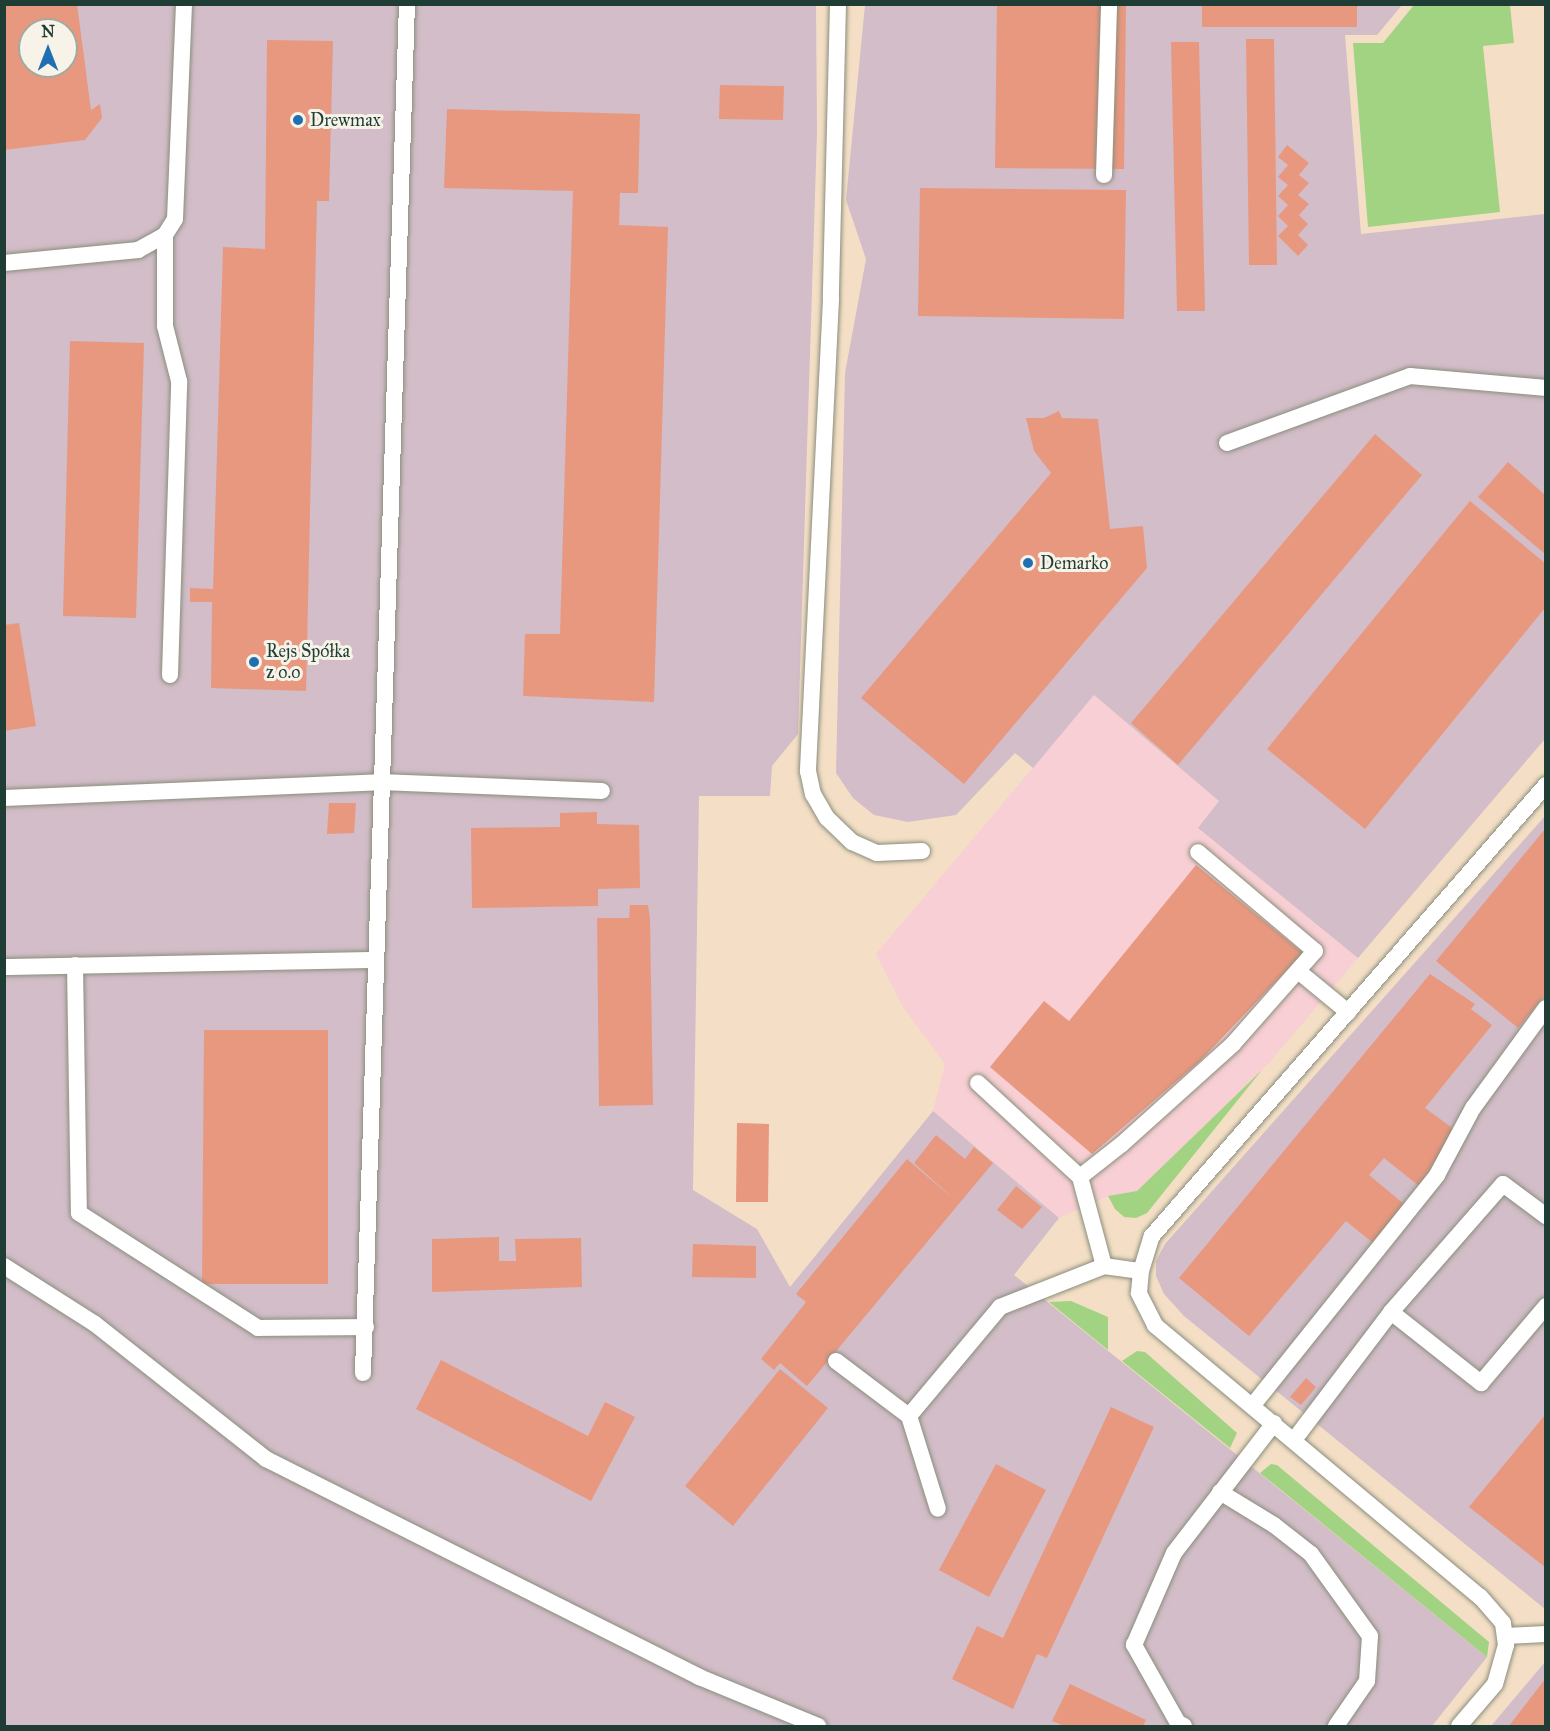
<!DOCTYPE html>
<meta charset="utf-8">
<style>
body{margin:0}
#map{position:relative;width:1550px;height:1731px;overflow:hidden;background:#f4dfc6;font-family:"IM FELL Great Primer",serif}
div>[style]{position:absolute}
.built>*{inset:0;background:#f7cfd4}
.industrial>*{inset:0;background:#d2bdc8}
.green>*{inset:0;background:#a2d382}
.building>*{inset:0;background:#e99880}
.roads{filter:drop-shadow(0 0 2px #8a8e7d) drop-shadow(0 0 2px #8a8e7d)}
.lane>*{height:16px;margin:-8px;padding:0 8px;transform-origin:8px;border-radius:8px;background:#fff}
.dots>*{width:16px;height:16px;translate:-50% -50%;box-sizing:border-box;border:3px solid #f7f3e8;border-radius:50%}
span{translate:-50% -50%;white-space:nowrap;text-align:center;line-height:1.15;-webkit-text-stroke:6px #f7f3e8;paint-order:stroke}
.poi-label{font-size:18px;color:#1f3d34}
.left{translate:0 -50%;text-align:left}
.frame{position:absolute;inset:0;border:6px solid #1f3d34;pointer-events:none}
.north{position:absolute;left:18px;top:18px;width:60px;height:60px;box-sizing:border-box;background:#f7f3e8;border:2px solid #a1aaa0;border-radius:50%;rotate:0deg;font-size:16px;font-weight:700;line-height:24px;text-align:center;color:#1f3d34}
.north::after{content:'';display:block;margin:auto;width:21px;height:27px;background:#1f6fb2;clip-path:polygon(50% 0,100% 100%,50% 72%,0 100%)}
</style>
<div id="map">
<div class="built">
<i style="clip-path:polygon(1094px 695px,1220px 802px,1198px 828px,1358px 958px,1270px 1062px,1137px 1191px,1108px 1196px,1059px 1218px,933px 1111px,945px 1064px,903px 1007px,876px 954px)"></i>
</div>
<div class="industrial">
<i style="clip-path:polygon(evenodd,4px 5px,816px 5px,817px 132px,798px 734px,772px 766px,770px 796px,699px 796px,693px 1190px,757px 1229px,790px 1287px,933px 1111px,1059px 1218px,1014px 1275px,1487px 1657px,1432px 1726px,5px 1726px,4px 5px,30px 30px,66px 30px,66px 66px,30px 66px,30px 30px)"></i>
<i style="clip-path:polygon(865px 5px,1402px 5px,1377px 35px,1345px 35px,1361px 234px,1545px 214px,1545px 739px,1358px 958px,1198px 828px,1219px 801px,1094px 695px,1033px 768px,1015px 753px,956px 815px,908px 822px,874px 815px,853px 798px,836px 773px,845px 373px,866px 259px,846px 200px)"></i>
<i style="clip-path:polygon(1545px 816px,1545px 1609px,1184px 1316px,1164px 1294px,1156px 1276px,1156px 1261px,1165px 1244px)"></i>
<i style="clip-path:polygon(1545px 1662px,1545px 1726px,1491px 1726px)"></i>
</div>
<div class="green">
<i style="clip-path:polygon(1414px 5px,1510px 5px,1514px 43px,1483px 46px,1500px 212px,1368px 227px,1353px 43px,1383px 43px)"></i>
<i style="clip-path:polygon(1262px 1070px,1147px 1213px,1136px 1218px,1124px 1217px,1115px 1209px,1108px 1196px,1137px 1191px)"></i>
<i style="clip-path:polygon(1071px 1301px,1108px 1317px,1108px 1350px,1049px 1302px)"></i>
<i style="clip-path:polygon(1137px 1351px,1145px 1352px,1237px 1433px,1230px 1448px,1122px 1361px)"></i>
<i style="clip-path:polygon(1271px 1464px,1277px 1465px,1489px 1642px,1487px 1657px,1260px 1473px)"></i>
</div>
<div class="building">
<i style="clip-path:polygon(evenodd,4px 4px,77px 4px,91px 110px,100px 104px,102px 118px,85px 140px,4px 150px,4px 4px,30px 30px,66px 30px,66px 66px,30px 66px,30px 30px)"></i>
<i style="clip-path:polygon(997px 4px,1126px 4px,1124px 169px,995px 168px)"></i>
<i style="clip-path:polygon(1202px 4px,1357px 4px,1357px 27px,1202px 27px)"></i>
<i style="clip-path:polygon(1246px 39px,1274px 39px,1277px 265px,1249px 265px)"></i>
<i style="clip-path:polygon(267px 40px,333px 41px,329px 201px,317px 201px,306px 691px,211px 688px,212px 602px,190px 602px,190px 588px,213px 589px,223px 247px,265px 249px)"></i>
<i style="clip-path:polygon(1171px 42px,1199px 42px,1205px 311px,1177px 311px)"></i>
<i style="clip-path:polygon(720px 85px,784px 86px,783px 120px,719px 119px)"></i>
<i style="clip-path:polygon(447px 109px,640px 114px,638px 193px,620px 193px,619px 225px,668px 227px,654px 702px,523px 696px,525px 634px,560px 634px,573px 191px,444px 188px)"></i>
<i style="clip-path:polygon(1287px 145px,1309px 163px,1299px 175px,1309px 183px,1298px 195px,1309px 204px,1299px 215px,1308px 224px,1298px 235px,1308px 245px,1298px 256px,1278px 236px,1288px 226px,1278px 216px,1288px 205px,1278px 196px,1288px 185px,1278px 177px,1288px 165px,1278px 157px)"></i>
<i style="clip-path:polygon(920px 188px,1126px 190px,1124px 319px,918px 316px)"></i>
<i style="clip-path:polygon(70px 341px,144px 343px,136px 618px,63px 616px)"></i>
<i style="clip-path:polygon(1059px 411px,1062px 418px,1098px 419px,1110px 529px,1143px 526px,1147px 568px,964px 784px,861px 698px,1051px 473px,1034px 451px,1026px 418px,1044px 418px)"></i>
<i style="clip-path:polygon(1375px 434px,1422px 475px,1178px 765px,1131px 723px)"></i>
<i style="clip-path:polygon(1508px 462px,1545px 495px,1545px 554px,1478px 497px)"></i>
<i style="clip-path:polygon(1470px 501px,1545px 563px,1545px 608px,1365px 829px,1267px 749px)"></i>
<i style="clip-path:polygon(19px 623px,36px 726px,4px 731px,4px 625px)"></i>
<i style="clip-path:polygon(329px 803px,356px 803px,354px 833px,327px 834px)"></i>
<i style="clip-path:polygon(597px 812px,597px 824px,639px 825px,640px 888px,598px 889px,598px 906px,472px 908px,471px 828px,560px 827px,560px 813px)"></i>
<i style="clip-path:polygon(1545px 829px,1545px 995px,1518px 1028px,1436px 961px)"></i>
<i style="clip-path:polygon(1196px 865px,1303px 953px,1200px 1061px,1092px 1154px,990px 1067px,1044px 1001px,1069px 1021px)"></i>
<i style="clip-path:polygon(630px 905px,648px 905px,650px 919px,653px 1105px,599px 1106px,597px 918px,629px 918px)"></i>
<i style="clip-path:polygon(1430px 974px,1475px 1004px,1471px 1009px,1492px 1025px,1425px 1108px,1455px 1130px,1419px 1186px,1384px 1158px,1369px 1175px,1404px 1204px,1373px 1243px,1346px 1221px,1249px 1336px,1179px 1278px)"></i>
<i style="clip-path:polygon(204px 1030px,328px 1030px,328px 1284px,202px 1284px)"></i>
<i style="clip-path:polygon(737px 1123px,769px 1124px,768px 1202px,736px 1202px)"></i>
<i style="clip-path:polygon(936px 1135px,965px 1159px,974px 1147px,993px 1163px,807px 1386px,780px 1363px,774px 1370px,761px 1359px,806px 1302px,796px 1294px,907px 1159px,957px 1202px,914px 1163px)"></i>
<i style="clip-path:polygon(1016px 1186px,1042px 1207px,1022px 1229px,997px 1210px)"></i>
<i style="clip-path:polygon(499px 1237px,499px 1261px,516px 1261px,515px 1239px,581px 1238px,582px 1287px,432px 1292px,432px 1239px)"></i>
<i style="clip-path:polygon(693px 1244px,756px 1246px,756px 1278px,692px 1277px)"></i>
<i style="clip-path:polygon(441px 1360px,588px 1436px,605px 1402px,635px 1417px,591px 1501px,416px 1409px)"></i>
<i style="clip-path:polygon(780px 1369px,828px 1408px,733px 1526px,685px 1486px)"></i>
<i style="clip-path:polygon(1306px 1378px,1316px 1387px,1301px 1405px,1290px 1397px)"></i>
<i style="clip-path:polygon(1111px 1407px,1154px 1427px,1047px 1658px,1037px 1654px,1013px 1709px,952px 1679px,977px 1626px,1003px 1638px)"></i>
<i style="clip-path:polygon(1545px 1415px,1545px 1567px,1469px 1507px)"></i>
<i style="clip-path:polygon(996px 1464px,1046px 1490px,989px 1597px,939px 1570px)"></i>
<i style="clip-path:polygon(1545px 1679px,1545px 1726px,1509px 1726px)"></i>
<i style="clip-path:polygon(1070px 1684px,1146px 1720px,1143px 1726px,1064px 1726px,1052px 1721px)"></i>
</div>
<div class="roads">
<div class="lane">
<i style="left:838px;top:4px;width:295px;rotate:91.4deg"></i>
<i style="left:831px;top:299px;width:473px;rotate:92.8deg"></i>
<i style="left:808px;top:771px;width:24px;rotate:78deg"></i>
<i style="left:813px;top:794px;width:28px;rotate:60deg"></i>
<i style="left:827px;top:818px;width:35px;rotate:44deg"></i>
<i style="left:852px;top:842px;width:27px;rotate:24deg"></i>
<i style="left:877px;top:853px;width:45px;rotate:-2.5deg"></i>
<i style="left:1104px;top:175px;width:171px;rotate:-88.3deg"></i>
<i style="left:4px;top:263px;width:135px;rotate:-5.5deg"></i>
<i style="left:138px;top:250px;width:31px;rotate:-29deg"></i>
<i style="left:1227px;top:443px;width:195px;rotate:-20.1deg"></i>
<i style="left:1410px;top:376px;width:137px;rotate:5deg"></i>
<i style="left:170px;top:675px;width:294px;rotate:-88.2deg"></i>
<i style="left:179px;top:381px;width:57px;rotate:-104.3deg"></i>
<i style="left:165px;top:326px;width:91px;rotate:-90deg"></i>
<i style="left:165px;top:235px;width:19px;rotate:-58deg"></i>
<i style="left:175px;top:219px;width:215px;rotate:-87.6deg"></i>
<i style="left:4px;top:798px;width:376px;rotate:-2.4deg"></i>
<i style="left:380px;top:782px;width:222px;rotate:2.3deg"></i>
<i style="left:75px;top:965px;width:248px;rotate:89.1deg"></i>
<i style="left:79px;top:1213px;width:213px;rotate:32.7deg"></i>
<i style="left:258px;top:1328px;width:108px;rotate:-0.5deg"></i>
<i style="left:4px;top:967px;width:371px;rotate:-1.1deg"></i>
<i style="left:1298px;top:971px;width:65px;rotate:39.4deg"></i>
<i style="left:978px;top:1083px;width:139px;rotate:42.7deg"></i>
<i style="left:4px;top:1266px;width:108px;rotate:32.5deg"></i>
<i style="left:95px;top:1324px;width:218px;rotate:38.3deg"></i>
<i style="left:266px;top:1459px;width:485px;rotate:26.7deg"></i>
<i style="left:699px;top:1677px;width:129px;rotate:22.4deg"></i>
<i style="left:1104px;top:1266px;width:92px;rotate:-105.1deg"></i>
<i style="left:1080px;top:1177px;width:53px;rotate:-38.2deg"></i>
<i style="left:1122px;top:1144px;width:149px;rotate:-42deg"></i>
<i style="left:1233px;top:1044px;width:124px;rotate:-48.6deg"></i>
<i style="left:1315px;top:951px;width:153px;rotate:-139.8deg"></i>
<i style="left:1391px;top:1312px;width:115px;rotate:38.3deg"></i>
<i style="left:1481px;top:1383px;width:101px;rotate:-49.8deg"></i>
<i style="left:836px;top:1361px;width:91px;rotate:37deg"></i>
<i style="left:909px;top:1416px;width:97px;rotate:72.7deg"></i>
<i style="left:363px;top:1373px;width:1370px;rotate:-88.16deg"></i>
<i style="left:1253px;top:1405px;width:295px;rotate:-51.3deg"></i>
<i style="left:1437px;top:1175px;width:76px;rotate:-61.8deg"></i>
<i style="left:1473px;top:1108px;width:124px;rotate:-53.9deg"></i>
<i style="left:909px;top:1416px;width:142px;rotate:-50.1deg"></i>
<i style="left:1000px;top:1307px;width:112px;rotate:-21.5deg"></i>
<i style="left:1104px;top:1266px;width:37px;rotate:8deg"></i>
<i style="left:1294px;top:1440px;width:161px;rotate:-52.8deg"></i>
<i style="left:1391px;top:1312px;width:170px;rotate:-48.8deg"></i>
<i style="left:1503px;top:1184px;width:54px;rotate:36.7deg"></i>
<i style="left:1220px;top:1492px;width:63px;rotate:31.4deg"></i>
<i style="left:1274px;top:1525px;width:47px;rotate:38.1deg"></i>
<i style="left:1311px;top:1554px;width:101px;rotate:54.3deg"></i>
<i style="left:1370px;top:1636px;width:45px;rotate:93.8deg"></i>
<i style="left:1367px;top:1681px;width:55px;rotate:124.6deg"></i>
<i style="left:1505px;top:1636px;width:41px;rotate:-2.8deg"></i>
<i style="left:1184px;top:1726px;width:7px;rotate:-153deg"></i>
<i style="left:1178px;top:1723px;width:90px;rotate:-119.4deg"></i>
<i style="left:1134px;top:1645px;width:100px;rotate:-66.5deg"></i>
<i style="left:1174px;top:1553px;width:164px;rotate:-52.4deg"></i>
<i style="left:1459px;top:1726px;width:55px;rotate:-49.4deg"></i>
<i style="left:1495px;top:1684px;width:41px;rotate:-74.2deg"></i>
<i style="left:1506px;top:1645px;width:22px;rotate:-98deg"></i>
<i style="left:1503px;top:1623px;width:35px;rotate:-131deg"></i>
<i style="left:1480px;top:1597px;width:424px;rotate:-140.1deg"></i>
<i style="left:1155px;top:1325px;width:36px;rotate:-117deg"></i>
<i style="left:1139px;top:1293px;width:22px;rotate:-85deg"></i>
<i style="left:1141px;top:1271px;width:37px;rotate:-73deg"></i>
<i style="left:1152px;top:1236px;width:599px;rotate:-48.86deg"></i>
</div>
</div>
<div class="dots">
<i style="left:298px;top:120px;background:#1f6fb2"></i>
<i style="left:1028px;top:563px;background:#1f6fb2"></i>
<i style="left:254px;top:662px;background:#1f6fb2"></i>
</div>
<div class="poi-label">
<span class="left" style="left:310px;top:120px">Drewmax</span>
<span class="left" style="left:1040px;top:563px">Demarko</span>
<span class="left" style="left:266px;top:662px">Rejs Spółka<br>z o.o</span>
</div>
<div class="frame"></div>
<div class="north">N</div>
</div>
